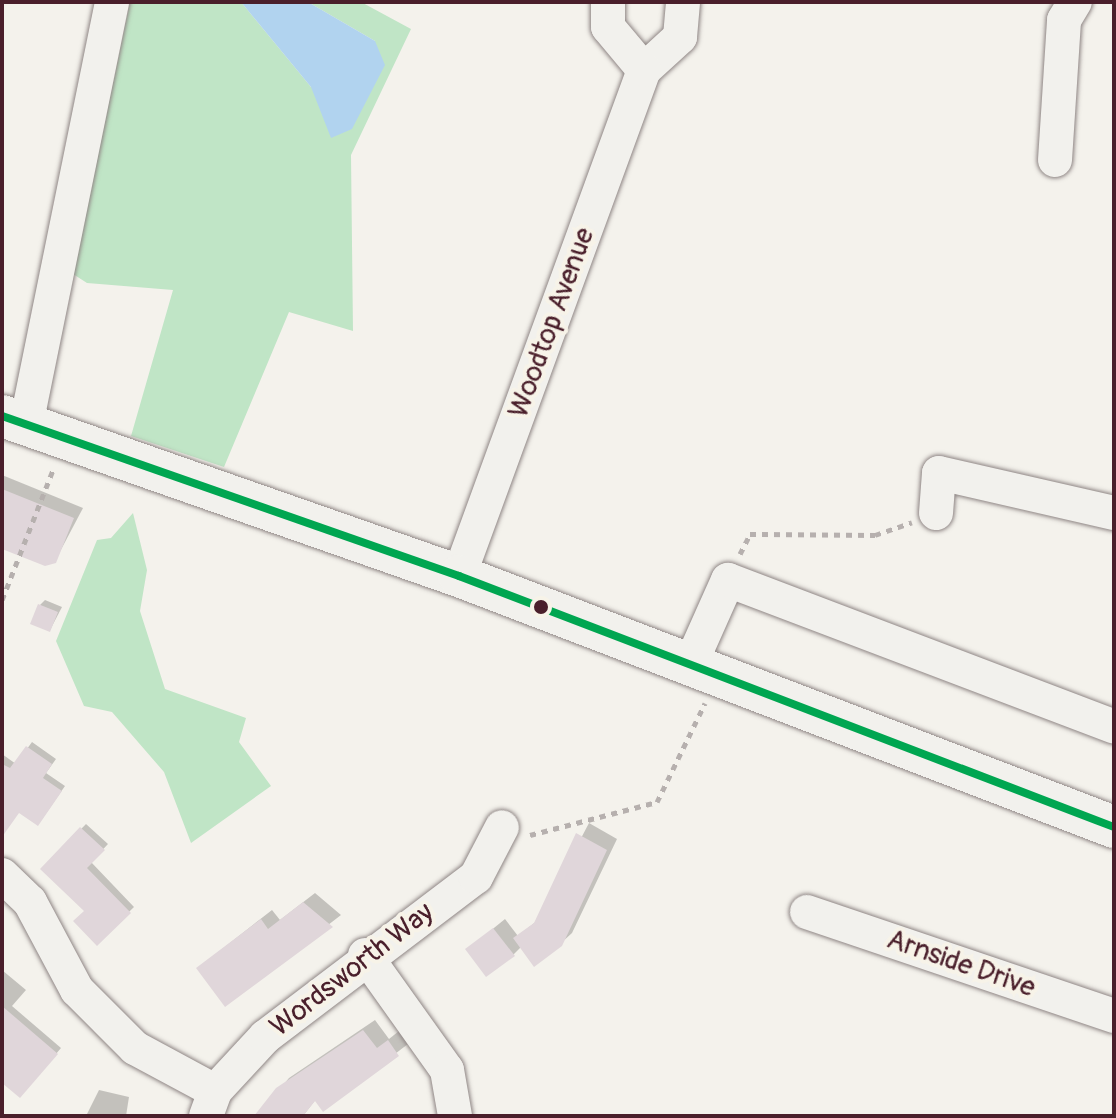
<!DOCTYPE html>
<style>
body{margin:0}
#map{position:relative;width:1116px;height:1118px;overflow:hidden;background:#f4f2ec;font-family:Pangolin,sans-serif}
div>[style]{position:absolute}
.green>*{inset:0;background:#c0e5c6}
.water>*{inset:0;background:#b1d3ef}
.shadow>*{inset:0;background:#0003}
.building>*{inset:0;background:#e0d6da}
.path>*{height:5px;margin-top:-2.5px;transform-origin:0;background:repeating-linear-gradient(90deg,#b6b0ae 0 6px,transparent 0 12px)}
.roads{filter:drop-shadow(0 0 2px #8f8685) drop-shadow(0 0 2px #8f8685)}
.minor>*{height:34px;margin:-17px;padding:0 17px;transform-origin:17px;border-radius:17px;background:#f2f1ed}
.major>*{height:42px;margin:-21px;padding:0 21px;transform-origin:21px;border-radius:21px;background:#f2f1ed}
.bus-1>*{height:8px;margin:-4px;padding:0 4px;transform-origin:4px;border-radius:4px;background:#00a651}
.dots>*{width:22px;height:22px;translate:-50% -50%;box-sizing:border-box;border:4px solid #f7f3e8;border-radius:50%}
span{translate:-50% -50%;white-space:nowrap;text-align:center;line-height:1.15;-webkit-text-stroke:8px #f7f3e8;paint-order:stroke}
.street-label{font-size:28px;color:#4a1f2b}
.frame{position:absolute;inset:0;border:4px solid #4a1f2b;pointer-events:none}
</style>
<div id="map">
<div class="green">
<i style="clip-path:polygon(130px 2px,241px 2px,311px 87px,375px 41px,308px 2px,361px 2px,411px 29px,351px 155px,353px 331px,289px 312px,224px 467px,131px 436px,173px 290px,87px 283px,73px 274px)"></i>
<i style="clip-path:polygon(133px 513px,147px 570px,140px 611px,165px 689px,246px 718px,239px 742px,271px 786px,191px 843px,164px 772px,112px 712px,84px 706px,56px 641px,97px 540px,111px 538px)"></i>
</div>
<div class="water">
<i style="clip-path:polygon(241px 2px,308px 2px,375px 41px,385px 65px,352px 129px,331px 138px,311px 87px)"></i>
</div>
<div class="shadow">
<i style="clip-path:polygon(2px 475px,83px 508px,55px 561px,2px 536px)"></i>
<i style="clip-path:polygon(45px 600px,62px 607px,50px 630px,40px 605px)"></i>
<i style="clip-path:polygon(32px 742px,56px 759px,46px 773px,65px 786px,42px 819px,20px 811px,2px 819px,2px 754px,16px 764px)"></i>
<i style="clip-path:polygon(589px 823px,617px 839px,572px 933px,560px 944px,521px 947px,513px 955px,468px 949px,505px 919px,518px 936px,538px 920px)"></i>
<i style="clip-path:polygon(86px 824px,108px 844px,91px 862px,134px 907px,97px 943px,86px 911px,42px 869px)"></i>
<i style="clip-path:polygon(315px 893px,341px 915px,226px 1004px,198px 968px,272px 910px,280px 920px)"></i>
<i style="clip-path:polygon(2px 970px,26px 990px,12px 1006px,61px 1048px,25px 1091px,2px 1078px)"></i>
<i style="clip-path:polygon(375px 1020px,389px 1039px,399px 1031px,408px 1044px,323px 1109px,316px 1099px,303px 1116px,257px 1116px,289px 1078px)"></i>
<i style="clip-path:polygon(99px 1090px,129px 1097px,126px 1116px,86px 1116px)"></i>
</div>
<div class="building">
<i style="clip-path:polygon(2px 489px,74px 518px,56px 563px,45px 566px,2px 549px)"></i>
<i style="clip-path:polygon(38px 604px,58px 612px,50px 632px,30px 624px)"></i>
<i style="clip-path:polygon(26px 746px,52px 764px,43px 778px,62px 791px,38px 826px,19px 813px,2px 837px,2px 764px,10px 768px)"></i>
<i style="clip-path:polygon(80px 827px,105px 850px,87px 868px,131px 913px,97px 946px,73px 921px,84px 911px,40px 869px)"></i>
<i style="clip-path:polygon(576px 833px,607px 850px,562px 946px,534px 967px,513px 938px,534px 923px)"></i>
<i style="clip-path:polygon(303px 902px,333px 927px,225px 1007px,196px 968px,261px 919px,268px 929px)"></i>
<i style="clip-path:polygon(493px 928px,515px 956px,486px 977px,465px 949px)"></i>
<i style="clip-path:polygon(2px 1006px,58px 1054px,20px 1098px,2px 1083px)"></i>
<i style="clip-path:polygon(363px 1030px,377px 1048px,388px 1040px,399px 1056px,323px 1112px,315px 1101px,303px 1116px,254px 1116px,276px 1088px)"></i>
</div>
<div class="path">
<i style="left:740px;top:554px;width:22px;rotate:-63deg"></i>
<i style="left:750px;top:534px;width:125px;rotate:0.5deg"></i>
<i style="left:875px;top:535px;width:39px;rotate:-19deg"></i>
<i style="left:2px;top:600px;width:143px;rotate:-68.6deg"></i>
<i style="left:530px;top:835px;width:131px;rotate:-14.6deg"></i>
<i style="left:657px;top:802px;width:110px;rotate:-64.1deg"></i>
</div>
<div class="roads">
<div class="minor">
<i style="left:644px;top:70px;width:49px;rotate:-42.5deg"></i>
<i style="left:680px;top:37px;width:35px;rotate:-85deg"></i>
<i style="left:1055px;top:160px;width:140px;rotate:-86.3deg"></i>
<i style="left:1064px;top:20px;width:21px;rotate:-59deg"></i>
<i style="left:26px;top:425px;width:432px;rotate:-78.5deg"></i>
<i style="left:936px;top:513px;width:40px;rotate:-85.7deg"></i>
<i style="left:939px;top:473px;width:180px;rotate:12.9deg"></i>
<i style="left:459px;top:576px;width:539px;rotate:-69.92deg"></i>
<i style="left:644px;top:70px;width:56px;rotate:-129.9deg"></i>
<i style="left:608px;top:27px;width:25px;rotate:-90deg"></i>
<i style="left:691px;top:663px;width:91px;rotate:-66deg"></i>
<i style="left:728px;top:580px;width:413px;rotate:20.8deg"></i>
<i style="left:2px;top:875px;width:39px;rotate:44deg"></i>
<i style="left:30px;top:902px;width:100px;rotate:61.9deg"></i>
<i style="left:77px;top:990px;width:82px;rotate:45deg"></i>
<i style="left:135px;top:1048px;width:91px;rotate:28.3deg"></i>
<i style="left:807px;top:912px;width:324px;rotate:18.7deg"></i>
<i style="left:365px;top:955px;width:141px;rotate:54.5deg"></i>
<i style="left:447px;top:1070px;width:47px;rotate:80.1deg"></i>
<i style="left:206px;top:1116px;width:27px;rotate:-70deg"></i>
<i style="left:215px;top:1091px;width:74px;rotate:-47.2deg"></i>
<i style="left:265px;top:1037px;width:265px;rotate:-37.2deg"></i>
<i style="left:476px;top:877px;width:56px;rotate:-62.5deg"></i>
</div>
<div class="major">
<i style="left:2px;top:416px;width:484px;rotate:19.3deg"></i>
<i style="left:459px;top:576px;width:701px;rotate:20.97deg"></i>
</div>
</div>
<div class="bus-1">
<i style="left:2px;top:416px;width:484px;rotate:19.3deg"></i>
<i style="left:459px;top:576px;width:701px;rotate:20.97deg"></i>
</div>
<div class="dots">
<i style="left:541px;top:607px;background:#4a1f2b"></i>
</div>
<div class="street-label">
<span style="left:552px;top:323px;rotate:-70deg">Woodtop Avenue</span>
<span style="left:961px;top:964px;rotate:19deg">Arnside Drive</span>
<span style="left:352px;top:970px;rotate:-38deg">Wordsworth Way</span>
</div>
<div class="frame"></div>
</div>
